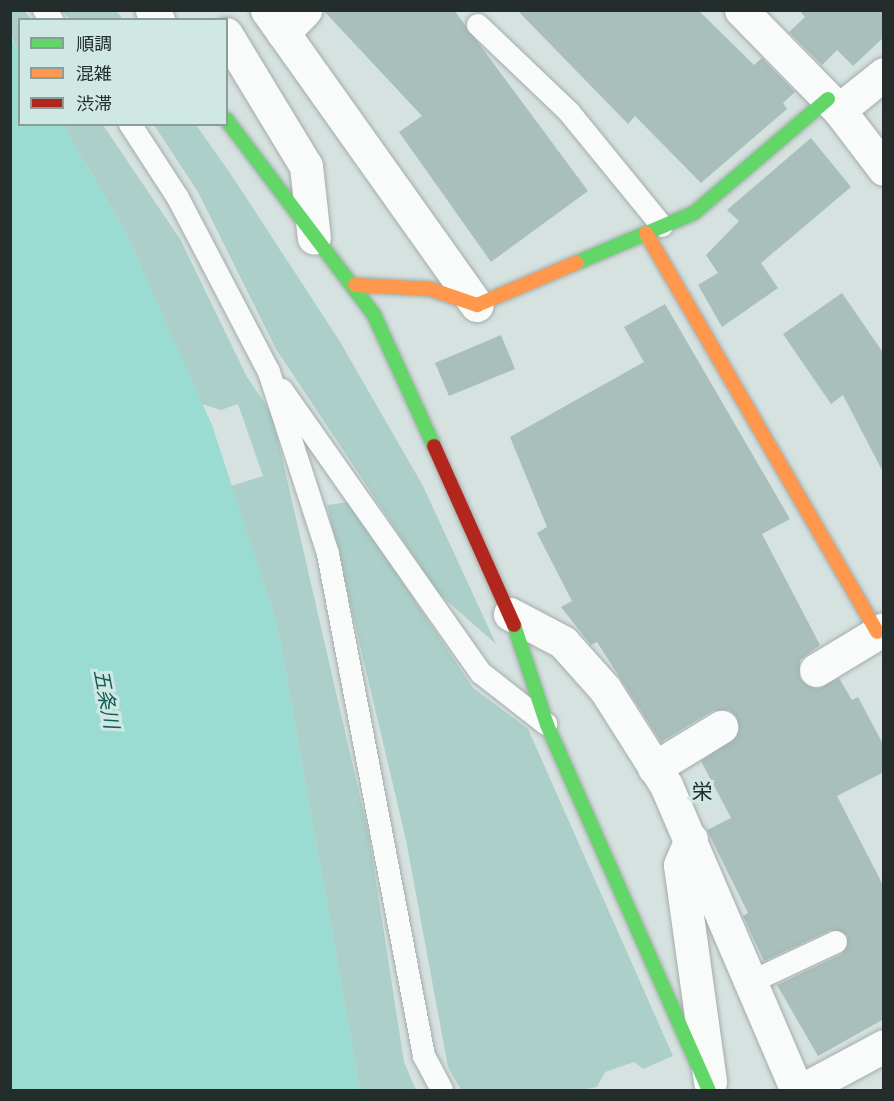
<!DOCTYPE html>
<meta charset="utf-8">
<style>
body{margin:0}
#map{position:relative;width:894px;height:1101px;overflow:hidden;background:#d6e2e0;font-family:Jost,"Noto Sans JP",sans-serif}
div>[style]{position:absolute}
.green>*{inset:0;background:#accfc9}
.water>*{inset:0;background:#9adcd1}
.building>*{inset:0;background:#a9bfbc}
.roads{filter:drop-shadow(0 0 2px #a3adab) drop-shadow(0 0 2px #a3adab)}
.lane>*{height:22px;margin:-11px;padding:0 11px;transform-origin:11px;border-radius:11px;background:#f9fbfa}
.street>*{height:33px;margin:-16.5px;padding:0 16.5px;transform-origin:16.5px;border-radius:16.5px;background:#f9fbfa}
.fast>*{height:14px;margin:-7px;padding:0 7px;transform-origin:7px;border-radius:7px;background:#63d668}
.slow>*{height:14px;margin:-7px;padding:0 7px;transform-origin:7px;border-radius:7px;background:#ff974d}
.jam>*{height:14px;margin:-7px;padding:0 7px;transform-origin:7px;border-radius:7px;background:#b3261e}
span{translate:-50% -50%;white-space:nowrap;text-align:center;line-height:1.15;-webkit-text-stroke:6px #d0e8e3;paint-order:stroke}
.water-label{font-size:20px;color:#155f56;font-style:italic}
.quarter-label{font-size:21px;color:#232d2b}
.frame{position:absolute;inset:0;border:12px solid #232d2b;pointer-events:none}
.legend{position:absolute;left:18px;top:18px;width:210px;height:108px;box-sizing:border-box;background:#d0e8e3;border:2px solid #8b9d99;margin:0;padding:8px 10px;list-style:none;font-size:18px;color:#232d2b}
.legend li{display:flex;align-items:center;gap:12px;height:30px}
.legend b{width:30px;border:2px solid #8b9d99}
</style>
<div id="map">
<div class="green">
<i style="clip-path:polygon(10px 11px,24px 11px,31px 19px,20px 20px,19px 51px,11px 36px)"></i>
<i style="clip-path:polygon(62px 11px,116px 11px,123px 19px,70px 19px)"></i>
<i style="clip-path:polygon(63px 125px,103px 125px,180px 239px,247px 377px,272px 414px,369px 836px,404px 1062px,416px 1090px,360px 1090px,277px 624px,231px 486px,263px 476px,238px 404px,221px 410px,202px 404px,123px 227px)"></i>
<i style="clip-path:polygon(154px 125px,196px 125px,230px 173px,339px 340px,423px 486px,496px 644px,438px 593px,276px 349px,198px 192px)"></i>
<i style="clip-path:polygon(349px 502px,473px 688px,528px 729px,673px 1056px,643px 1069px,634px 1062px,605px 1072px,597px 1087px,580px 1090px,461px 1090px,448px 1067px,406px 840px,327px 505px)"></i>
</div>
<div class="water">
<i style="clip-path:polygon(10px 36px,19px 51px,20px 124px,63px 125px,123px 227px,212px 425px,277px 624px,360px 1090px,11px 1090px)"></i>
</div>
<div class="building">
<i style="clip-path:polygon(323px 10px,454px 10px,588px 191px,491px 262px,399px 132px,422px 116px)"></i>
<i style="clip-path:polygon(517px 10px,698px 10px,754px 65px,762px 58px,795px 92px,783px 103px,787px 109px,701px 183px,635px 116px,628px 124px)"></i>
<i style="clip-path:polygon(799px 10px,884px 10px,884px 37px,853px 66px,837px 50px,822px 65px,789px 32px,805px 17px)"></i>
<i style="clip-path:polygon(811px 138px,851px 187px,761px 263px,778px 288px,722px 327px,698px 285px,718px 273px,706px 255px,739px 221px,727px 210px)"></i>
<i style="clip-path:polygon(842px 293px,884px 354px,884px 474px,843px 395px,831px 404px,783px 334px)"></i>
<i style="clip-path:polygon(665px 304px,790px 519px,762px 534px,820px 645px,800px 660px,800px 679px,817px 689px,839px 678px,852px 700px,858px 697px,884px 746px,884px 772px,837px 796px,884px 887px,884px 1019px,818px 1056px,777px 985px,842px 954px,848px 936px,831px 930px,764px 961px,743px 916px,748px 913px,707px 830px,731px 818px,701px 761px,737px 736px,737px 718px,729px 710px,712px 711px,661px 742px,597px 642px,591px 645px,561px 607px,572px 601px,537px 533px,547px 527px,510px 437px,644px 362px,624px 327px)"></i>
<i style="clip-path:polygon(501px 335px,515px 369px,449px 396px,435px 363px)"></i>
</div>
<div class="roads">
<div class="lane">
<i style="left:44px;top:10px;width:13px;rotate:51deg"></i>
<i style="left:478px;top:25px;width:126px;rotate:43.7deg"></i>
<i style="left:569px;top:112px;width:147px;rotate:50.8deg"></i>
<i style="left:130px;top:124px;width:88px;rotate:57deg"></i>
<i style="left:178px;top:198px;width:196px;rotate:62.4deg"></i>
<i style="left:269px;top:372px;width:191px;rotate:72deg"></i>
<i style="left:328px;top:554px;width:511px;rotate:79.17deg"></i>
<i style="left:424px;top:1056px;width:38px;rotate:62deg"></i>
<i style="left:282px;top:390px;width:346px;rotate:54.9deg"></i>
<i style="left:481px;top:673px;width:83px;rotate:38.1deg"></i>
<i style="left:751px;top:982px;width:94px;rotate:-25.2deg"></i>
</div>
<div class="street">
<i style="left:152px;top:10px;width:12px;rotate:59deg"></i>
<i style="left:267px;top:10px;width:362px;rotate:54.6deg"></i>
<i style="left:741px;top:10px;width:140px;rotate:45.6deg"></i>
<i style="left:839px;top:110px;width:74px;rotate:52.7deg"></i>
<i style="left:283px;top:33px;width:32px;rotate:-46deg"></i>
<i style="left:226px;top:34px;width:154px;rotate:58.8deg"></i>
<i style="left:306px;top:166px;width:72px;rotate:83.7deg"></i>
<i style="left:839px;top:110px;width:58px;rotate:-38.7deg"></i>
<i style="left:510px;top:614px;width:60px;rotate:27.8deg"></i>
<i style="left:563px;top:642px;width:63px;rotate:48.2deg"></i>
<i style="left:605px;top:689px;width:114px;rotate:57.6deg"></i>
<i style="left:666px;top:785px;width:332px;rotate:66.8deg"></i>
<i style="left:816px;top:670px;width:79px;rotate:-31.1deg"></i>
<i style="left:654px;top:768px;width:79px;rotate:-31.5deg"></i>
<i style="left:691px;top:839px;width:28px;rotate:113deg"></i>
<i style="left:680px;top:865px;width:219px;rotate:82.1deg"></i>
<i style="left:802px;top:1090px;width:93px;rotate:-28.2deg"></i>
</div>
<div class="fast">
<i style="left:226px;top:119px;width:246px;rotate:52.9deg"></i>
<i style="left:374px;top:315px;width:144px;rotate:65.4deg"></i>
<i style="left:576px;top:263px;width:128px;rotate:-23deg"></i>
<i style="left:694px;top:213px;width:176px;rotate:-40.4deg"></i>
<i style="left:514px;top:625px;width:105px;rotate:71.7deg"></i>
<i style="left:547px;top:725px;width:399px;rotate:66.1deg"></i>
</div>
<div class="slow">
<i style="left:646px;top:233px;width:461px;rotate:59.9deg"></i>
<i style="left:355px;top:285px;width:75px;rotate:3.1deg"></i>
<i style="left:430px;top:289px;width:50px;rotate:18.8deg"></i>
<i style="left:477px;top:305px;width:108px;rotate:-23deg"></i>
</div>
<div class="jam">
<i style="left:434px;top:446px;width:196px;rotate:65.9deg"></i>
</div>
</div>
<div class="water-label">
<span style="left:106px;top:699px;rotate:79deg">五条川</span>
</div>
<div class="quarter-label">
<span style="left:702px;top:792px">栄</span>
</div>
<div class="frame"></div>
<ul class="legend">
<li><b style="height:8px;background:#63d668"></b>順調</li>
<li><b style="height:8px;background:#ff974d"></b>混雑</li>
<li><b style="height:8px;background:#b3261e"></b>渋滞</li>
</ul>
</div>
